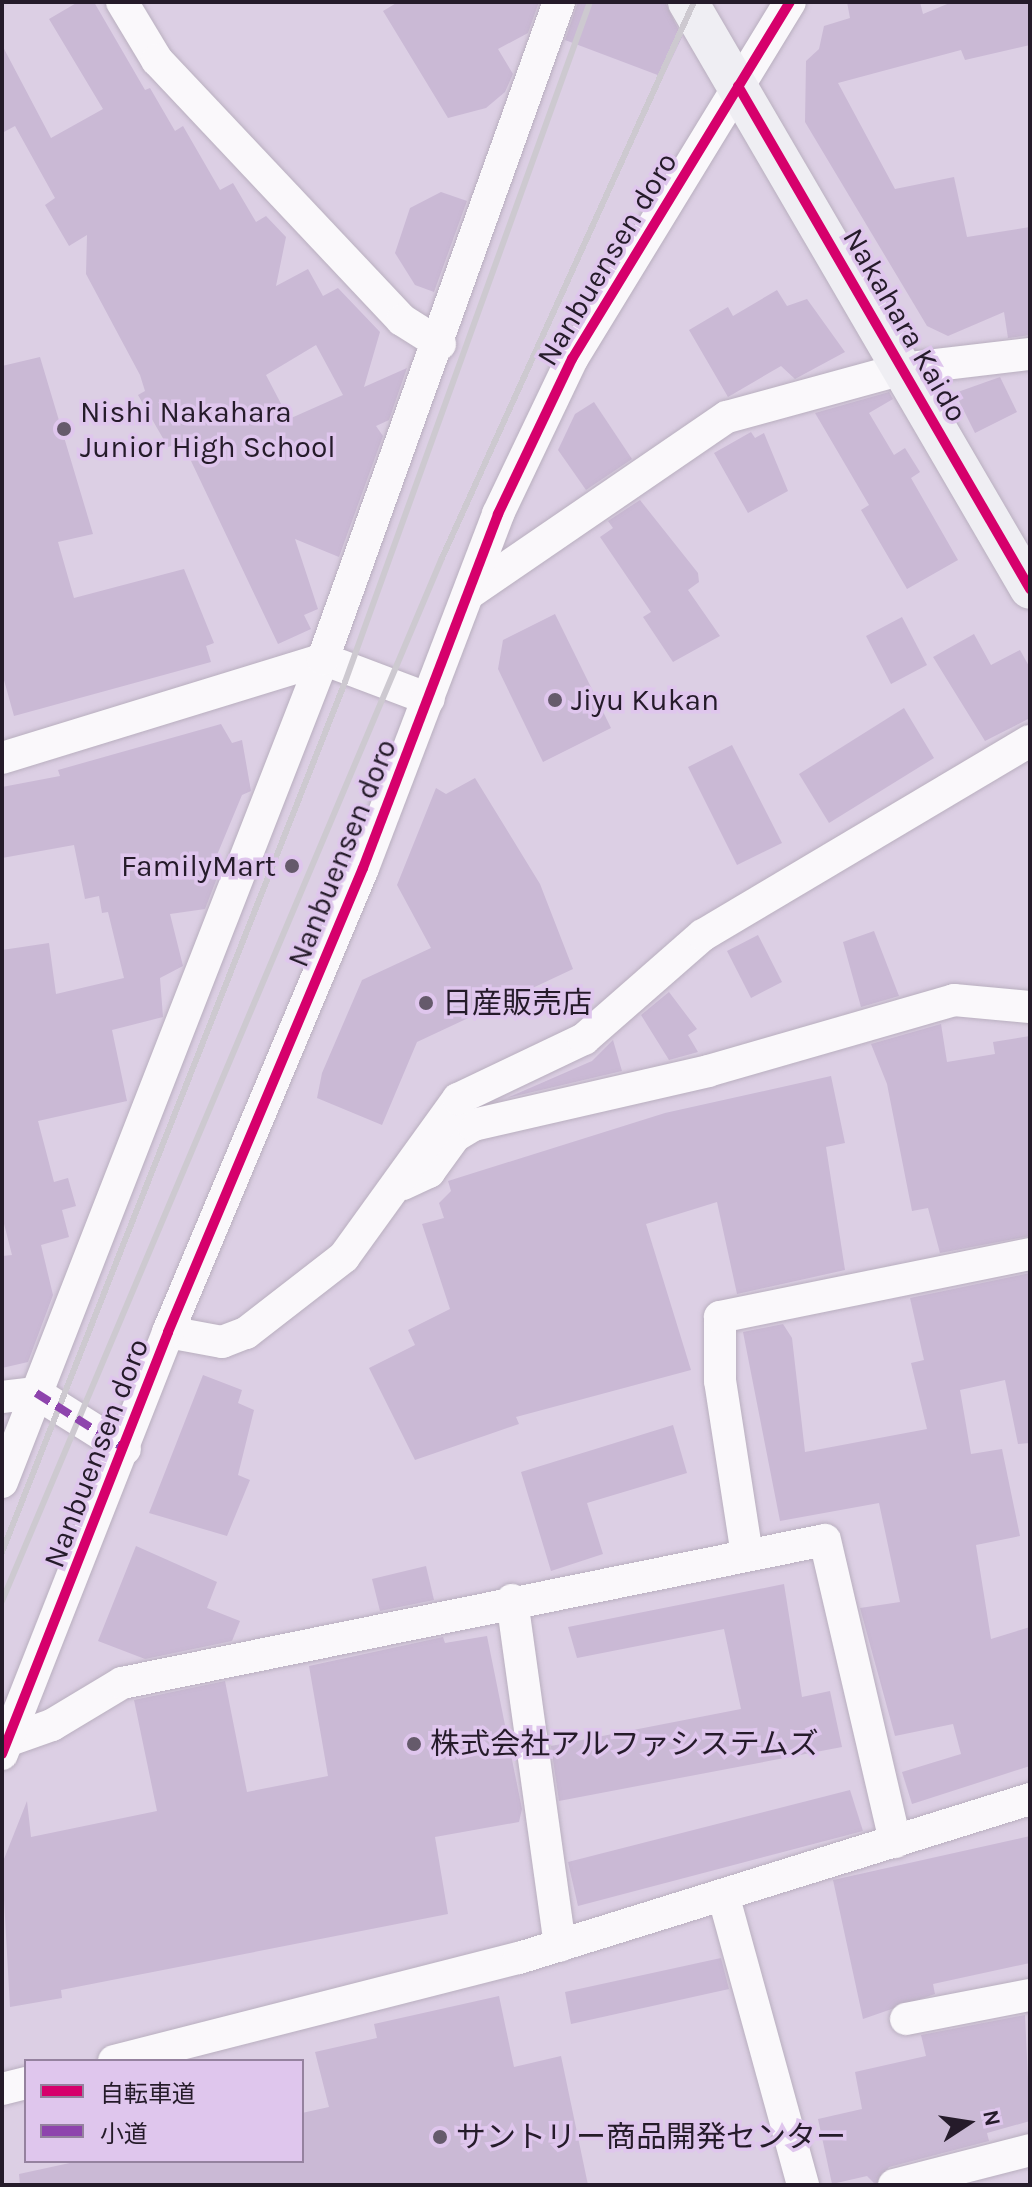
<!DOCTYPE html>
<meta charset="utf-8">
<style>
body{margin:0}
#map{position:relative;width:1032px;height:2187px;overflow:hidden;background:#dccfe4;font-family:Karla,"Noto Sans JP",sans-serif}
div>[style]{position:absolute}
.building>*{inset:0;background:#cab9d5}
.roads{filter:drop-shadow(0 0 2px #b9afbf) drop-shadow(0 0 2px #b9afbf)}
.minor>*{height:32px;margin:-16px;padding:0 16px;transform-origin:16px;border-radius:16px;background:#faf8fb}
.major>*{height:40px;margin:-20px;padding:0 20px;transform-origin:20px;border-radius:20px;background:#efeef3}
.rail>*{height:6px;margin:-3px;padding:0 3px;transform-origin:3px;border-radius:3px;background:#cdc9d0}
.quiet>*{height:8px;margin-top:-4px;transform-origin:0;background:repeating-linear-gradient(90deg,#8e44ad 0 16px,transparent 0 24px)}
.cycleway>*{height:10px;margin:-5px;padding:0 5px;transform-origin:5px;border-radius:5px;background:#d6006c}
.dots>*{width:22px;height:22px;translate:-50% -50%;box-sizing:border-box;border:4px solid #dfc6ed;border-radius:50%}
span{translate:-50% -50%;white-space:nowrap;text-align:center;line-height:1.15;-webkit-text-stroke:7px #dfc6ed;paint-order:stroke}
.street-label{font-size:30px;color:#251b2a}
.poi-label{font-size:30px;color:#251b2a}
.left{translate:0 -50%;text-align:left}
.right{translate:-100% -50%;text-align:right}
.frame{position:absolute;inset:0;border:4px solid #251b2a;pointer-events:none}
.legend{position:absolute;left:24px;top:2059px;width:280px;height:104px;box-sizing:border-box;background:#dfc6ed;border:2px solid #95829f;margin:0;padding:10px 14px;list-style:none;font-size:24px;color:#251b2a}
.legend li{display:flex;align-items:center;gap:16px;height:40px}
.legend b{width:40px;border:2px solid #95829f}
.north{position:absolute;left:928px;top:2083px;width:80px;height:80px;-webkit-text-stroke:6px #dfc6ed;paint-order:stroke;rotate:78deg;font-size:22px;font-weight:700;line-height:32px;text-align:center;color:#251b2a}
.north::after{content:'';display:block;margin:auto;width:28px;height:36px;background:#251b2a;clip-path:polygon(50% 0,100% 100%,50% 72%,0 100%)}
</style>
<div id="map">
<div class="building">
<i style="clip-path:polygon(evenodd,78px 2px,94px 2px,145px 90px,150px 88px,175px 131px,183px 126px,220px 190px,233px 183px,256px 222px,266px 216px,286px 237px,276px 286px,308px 269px,323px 296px,338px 288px,380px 332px,364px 387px,407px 368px,389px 420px,376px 426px,383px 436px,339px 557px,295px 539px,318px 609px,304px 615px,311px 629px,278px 644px,182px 442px,168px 447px,138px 395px,145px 391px,140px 375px,86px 274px,87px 235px,69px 246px,45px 205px,55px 198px,15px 126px,2px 133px,2px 45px,51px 138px,103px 109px,49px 19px,78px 2px,316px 345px,343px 395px,289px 419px,266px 375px,316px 345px)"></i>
<i style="clip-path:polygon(398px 2px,539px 2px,528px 33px,498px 49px,513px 74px,505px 92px,486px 108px,448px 118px,383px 11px)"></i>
<i style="clip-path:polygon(578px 2px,665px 2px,682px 37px,663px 77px,565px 40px)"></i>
<i style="clip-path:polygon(847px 2px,920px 2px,923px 14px,952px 2px,1030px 2px,1030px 45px,965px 60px,961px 50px,838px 83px,895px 189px,954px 177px,967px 237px,1030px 227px,1030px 335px,1008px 338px,1004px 312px,948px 336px,927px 326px,805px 122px,806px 61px,819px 49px,824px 26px,850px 18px)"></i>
<i style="clip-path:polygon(441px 192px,467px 201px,434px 292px,415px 285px,395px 253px,410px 208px)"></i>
<i style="clip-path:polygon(777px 290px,787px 306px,807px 299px,845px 352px,795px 379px,781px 366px,728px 397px,689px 330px,728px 307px,733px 316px)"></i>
<i style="clip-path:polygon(40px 357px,93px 534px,58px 542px,74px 598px,184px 569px,214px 643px,206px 646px,211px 662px,14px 716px,2px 673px,2px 366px)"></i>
<i style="clip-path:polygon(1000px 377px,1017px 412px,975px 433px,955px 393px)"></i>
<i style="clip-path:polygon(889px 392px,893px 399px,869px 413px,894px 455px,905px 448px,920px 472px,911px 478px,958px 560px,907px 589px,861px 510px,869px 505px,815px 413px)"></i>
<i style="clip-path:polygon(594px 402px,632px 459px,586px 490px,558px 450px,575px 414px)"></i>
<i style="clip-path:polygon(751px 432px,755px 438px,764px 433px,788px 491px,748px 513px,714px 453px)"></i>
<i style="clip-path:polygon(640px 500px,698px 573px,699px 582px,688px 590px,720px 636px,673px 662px,643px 617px,651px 612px,600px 537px,613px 528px,608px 521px)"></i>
<i style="clip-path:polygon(555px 614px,611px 728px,543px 762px,498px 669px,503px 640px)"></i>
<i style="clip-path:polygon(902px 617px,927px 665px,891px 684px,866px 636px)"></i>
<i style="clip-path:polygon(974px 634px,991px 665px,1020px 650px,1030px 668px,1030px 718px,985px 741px,933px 657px)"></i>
<i style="clip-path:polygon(904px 708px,934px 758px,829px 823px,799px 774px)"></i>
<i style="clip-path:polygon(221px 724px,232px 743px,242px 740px,251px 791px,242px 795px,207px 879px,217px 878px,205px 909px,170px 914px,183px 966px,160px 978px,163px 1017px,112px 1030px,127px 1101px,38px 1121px,54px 1182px,68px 1178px,76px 1206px,62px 1210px,69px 1237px,41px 1245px,53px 1295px,28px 1362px,2px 1368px,2px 1256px,12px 1255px,2px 1216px,2px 950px,49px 943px,56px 994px,124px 978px,108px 912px,102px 913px,99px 896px,85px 899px,74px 845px,2px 858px,2px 787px,60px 776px,58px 770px)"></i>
<i style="clip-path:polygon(732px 745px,782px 843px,737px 865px,688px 767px)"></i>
<i style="clip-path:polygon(475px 778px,540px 884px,573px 969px,417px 1042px,382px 1125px,317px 1098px,322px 1073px,362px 980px,431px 948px,397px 885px,436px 788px,446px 794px)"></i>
<i style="clip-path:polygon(874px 931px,899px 996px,861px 1007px,843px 942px)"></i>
<i style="clip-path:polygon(758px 935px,782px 982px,751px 998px,727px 951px)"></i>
<i style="clip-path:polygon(669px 992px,697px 1029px,688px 1035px,698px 1052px,669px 1060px,641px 1015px)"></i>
<i style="clip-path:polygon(941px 1024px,947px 1062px,995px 1054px,993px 1042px,1030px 1036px,1030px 1236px,940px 1253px,928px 1208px,912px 1211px,887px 1084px,871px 1044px)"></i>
<i style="clip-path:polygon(613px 1040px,622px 1071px,507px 1098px,592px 1061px)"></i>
<i style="clip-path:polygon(831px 1076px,845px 1143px,826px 1147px,845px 1270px,737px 1294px,717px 1202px,646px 1224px,691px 1370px,516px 1417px,519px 1424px,415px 1460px,369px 1368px,415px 1345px,408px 1330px,450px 1309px,422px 1224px,444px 1218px,439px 1203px,451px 1191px,448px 1181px,665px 1113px)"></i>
<i style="clip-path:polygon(1030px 1273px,1030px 1443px,1018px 1444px,1005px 1380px,960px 1390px,971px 1454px,1002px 1449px,1020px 1536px,976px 1545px,991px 1639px,1030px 1627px,1030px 1766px,912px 1804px,902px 1772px,961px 1754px,953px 1724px,895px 1736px,860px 1608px,900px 1602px,879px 1503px,780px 1521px,743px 1332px,783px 1324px,792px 1338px,805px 1452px,927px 1429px,911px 1363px,924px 1360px,910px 1298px)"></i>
<i style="clip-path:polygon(203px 1375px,242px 1390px,238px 1403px,254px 1410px,238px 1475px,250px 1480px,227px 1536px,149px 1513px)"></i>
<i style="clip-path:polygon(673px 1425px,687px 1473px,587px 1503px,603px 1554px,551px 1571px,521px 1472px)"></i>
<i style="clip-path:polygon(136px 1546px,217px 1582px,207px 1608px,240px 1621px,232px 1641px,145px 1659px,98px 1641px)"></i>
<i style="clip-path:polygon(426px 1566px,434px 1600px,380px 1611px,372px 1579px)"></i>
<i style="clip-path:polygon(784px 1584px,802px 1697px,830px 1691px,842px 1747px,559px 1801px,551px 1746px,741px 1709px,724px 1629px,577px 1658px,568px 1627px)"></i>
<i style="clip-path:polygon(487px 1636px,522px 1809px,519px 1822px,435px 1837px,448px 1914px,61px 1990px,62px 1998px,10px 2007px,2px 1864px,27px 1801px,31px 1837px,157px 1811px,134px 1700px,225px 1681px,247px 1792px,328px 1776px,309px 1666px,443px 1637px,445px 1643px)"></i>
<i style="clip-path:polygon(850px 1790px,863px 1831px,578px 1906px,568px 1862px)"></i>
<i style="clip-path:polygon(1030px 1836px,1030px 1963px,933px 1984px,935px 1994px,863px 2019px,833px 1880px)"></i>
<i style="clip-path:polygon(721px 1958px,729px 1989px,571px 2024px,565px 1992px)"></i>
<i style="clip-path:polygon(499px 1996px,514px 2067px,561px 2056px,588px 2185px,20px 2185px,19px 2174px,79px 2161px,302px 2161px,302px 2113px,329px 2107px,315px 2052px,377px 2038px,374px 2024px)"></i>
<i style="clip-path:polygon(1025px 2015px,1030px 2121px,987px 2133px,989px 2141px,889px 2167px,876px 2185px,867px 2176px,832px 2184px,818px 2119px,862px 2109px,855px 2072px,926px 2056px,921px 2035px)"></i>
</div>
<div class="roads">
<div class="minor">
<i style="left:122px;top:2px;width:68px;rotate:58.9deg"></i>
<i style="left:157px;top:60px;width:357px;rotate:46.7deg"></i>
<i style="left:402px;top:320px;width:45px;rotate:32.3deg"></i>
<i style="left:471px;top:592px;width:310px;rotate:-34.4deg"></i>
<i style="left:727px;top:417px;width:181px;rotate:-15.3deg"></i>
<i style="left:902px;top:369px;width:129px;rotate:-6.7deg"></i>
<i style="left:2px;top:758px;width:336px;rotate:-17.1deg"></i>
<i style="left:323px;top:659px;width:113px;rotate:20.7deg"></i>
<i style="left:403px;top:1184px;width:29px;rotate:-25deg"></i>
<i style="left:429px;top:1172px;width:44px;rotate:-54.2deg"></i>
<i style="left:455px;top:1136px;width:21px;rotate:-31deg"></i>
<i style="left:473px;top:1125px;width:241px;rotate:-12.9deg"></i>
<i style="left:708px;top:1071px;width:256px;rotate:-16.1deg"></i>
<i style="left:954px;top:1000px;width:76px;rotate:5.3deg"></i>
<i style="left:168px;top:1332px;width:55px;rotate:10.5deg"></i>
<i style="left:222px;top:1342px;width:26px;rotate:-21deg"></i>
<i style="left:246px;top:1333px;width:124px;rotate:-37.8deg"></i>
<i style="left:344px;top:1257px;width:195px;rotate:-54.2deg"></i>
<i style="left:458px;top:1099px;width:140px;rotate:-25.5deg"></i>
<i style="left:584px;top:1039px;width:158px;rotate:-41.2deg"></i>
<i style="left:703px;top:935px;width:380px;rotate:-30.7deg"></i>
<i style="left:2px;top:1397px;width:34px;rotate:-7deg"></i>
<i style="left:36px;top:1393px;width:105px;rotate:32.2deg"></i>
<i style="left:2px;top:1482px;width:883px;rotate:-68.69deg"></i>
<i style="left:323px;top:659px;width:698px;rotate:-70.24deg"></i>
<i style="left:747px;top:1555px;width:176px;rotate:-98.8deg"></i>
<i style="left:720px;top:1381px;width:64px;rotate:-90deg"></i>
<i style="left:720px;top:1317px;width:316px;rotate:-11.5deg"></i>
<i style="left:512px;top:1600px;width:349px;rotate:82.1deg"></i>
<i style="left:7px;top:1741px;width:48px;rotate:-19.6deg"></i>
<i style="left:52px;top:1725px;width:82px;rotate:-31deg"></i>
<i style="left:122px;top:1683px;width:717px;rotate:-11.5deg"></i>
<i style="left:825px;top:1540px;width:310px;rotate:76.9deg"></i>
<i style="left:2px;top:1754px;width:453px;rotate:-68.5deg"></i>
<i style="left:168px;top:1332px;width:503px;rotate:-67.2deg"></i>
<i style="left:363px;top:868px;width:379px;rotate:-69.1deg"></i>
<i style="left:498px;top:514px;width:172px;rotate:-64.5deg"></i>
<i style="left:572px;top:359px;width:418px;rotate:-58.6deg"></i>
<i style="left:724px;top:1898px;width:298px;rotate:74.6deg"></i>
<i style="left:906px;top:2019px;width:126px;rotate:-11deg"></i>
<i style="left:114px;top:2061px;width:418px;rotate:-14.3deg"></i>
<i style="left:519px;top:1958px;width:535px;rotate:-17.28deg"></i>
<i style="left:2px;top:2089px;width:25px;rotate:-14deg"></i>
<i style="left:894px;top:2185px;width:140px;rotate:-14.4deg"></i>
</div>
<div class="major">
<i style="left:688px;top:2px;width:679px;rotate:59.77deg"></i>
</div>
</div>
<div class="rail">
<i style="left:2px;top:1552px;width:935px;rotate:-68.48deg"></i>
<i style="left:345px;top:682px;width:723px;rotate:-70.19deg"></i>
<i style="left:2px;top:1601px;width:1132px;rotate:-67.13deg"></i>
<i style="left:442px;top:558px;width:610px;rotate:-65.62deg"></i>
</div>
<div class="quiet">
<i style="left:36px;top:1393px;width:105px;rotate:32.2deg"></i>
</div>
<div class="cycleway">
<i style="left:738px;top:86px;width:582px;rotate:59.86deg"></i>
<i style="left:2px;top:1754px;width:453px;rotate:-68.5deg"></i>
<i style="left:168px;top:1332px;width:503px;rotate:-67.2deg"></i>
<i style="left:363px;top:868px;width:379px;rotate:-69.1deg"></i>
<i style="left:498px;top:514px;width:172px;rotate:-64.5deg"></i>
<i style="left:572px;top:359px;width:418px;rotate:-58.6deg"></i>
</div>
<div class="dots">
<i style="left:64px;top:429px;background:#655a6b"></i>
<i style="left:555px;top:700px;background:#655a6b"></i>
<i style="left:292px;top:866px;background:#655a6b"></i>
<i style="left:426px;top:1003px;background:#655a6b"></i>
<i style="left:414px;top:1744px;background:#655a6b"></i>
<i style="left:440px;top:2137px;background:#655a6b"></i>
</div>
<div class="street-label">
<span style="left:607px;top:259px;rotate:-59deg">Nanbuensen doro</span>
<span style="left:905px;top:325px;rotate:60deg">Nakahara Kaido</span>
<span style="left:342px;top:853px;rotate:-68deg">Nanbuensen doro</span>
<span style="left:96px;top:1453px;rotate:-69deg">Nanbuensen doro</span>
</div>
<div class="poi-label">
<span class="left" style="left:80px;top:429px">Nishi Nakahara<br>Junior High School</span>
<span class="left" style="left:571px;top:700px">Jiyu Kukan</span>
<span class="right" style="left:276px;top:866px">FamilyMart</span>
<span class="left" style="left:442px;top:1003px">日産販売店</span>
<span class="left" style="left:430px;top:1744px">株式会社アルファシステムズ</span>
<span class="left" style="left:456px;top:2137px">サントリー商品開発センター</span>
</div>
<div class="frame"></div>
<ul class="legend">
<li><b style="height:10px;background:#d6006c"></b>自転車道</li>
<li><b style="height:10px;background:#8e44ad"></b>小道</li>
</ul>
<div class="north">N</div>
</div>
